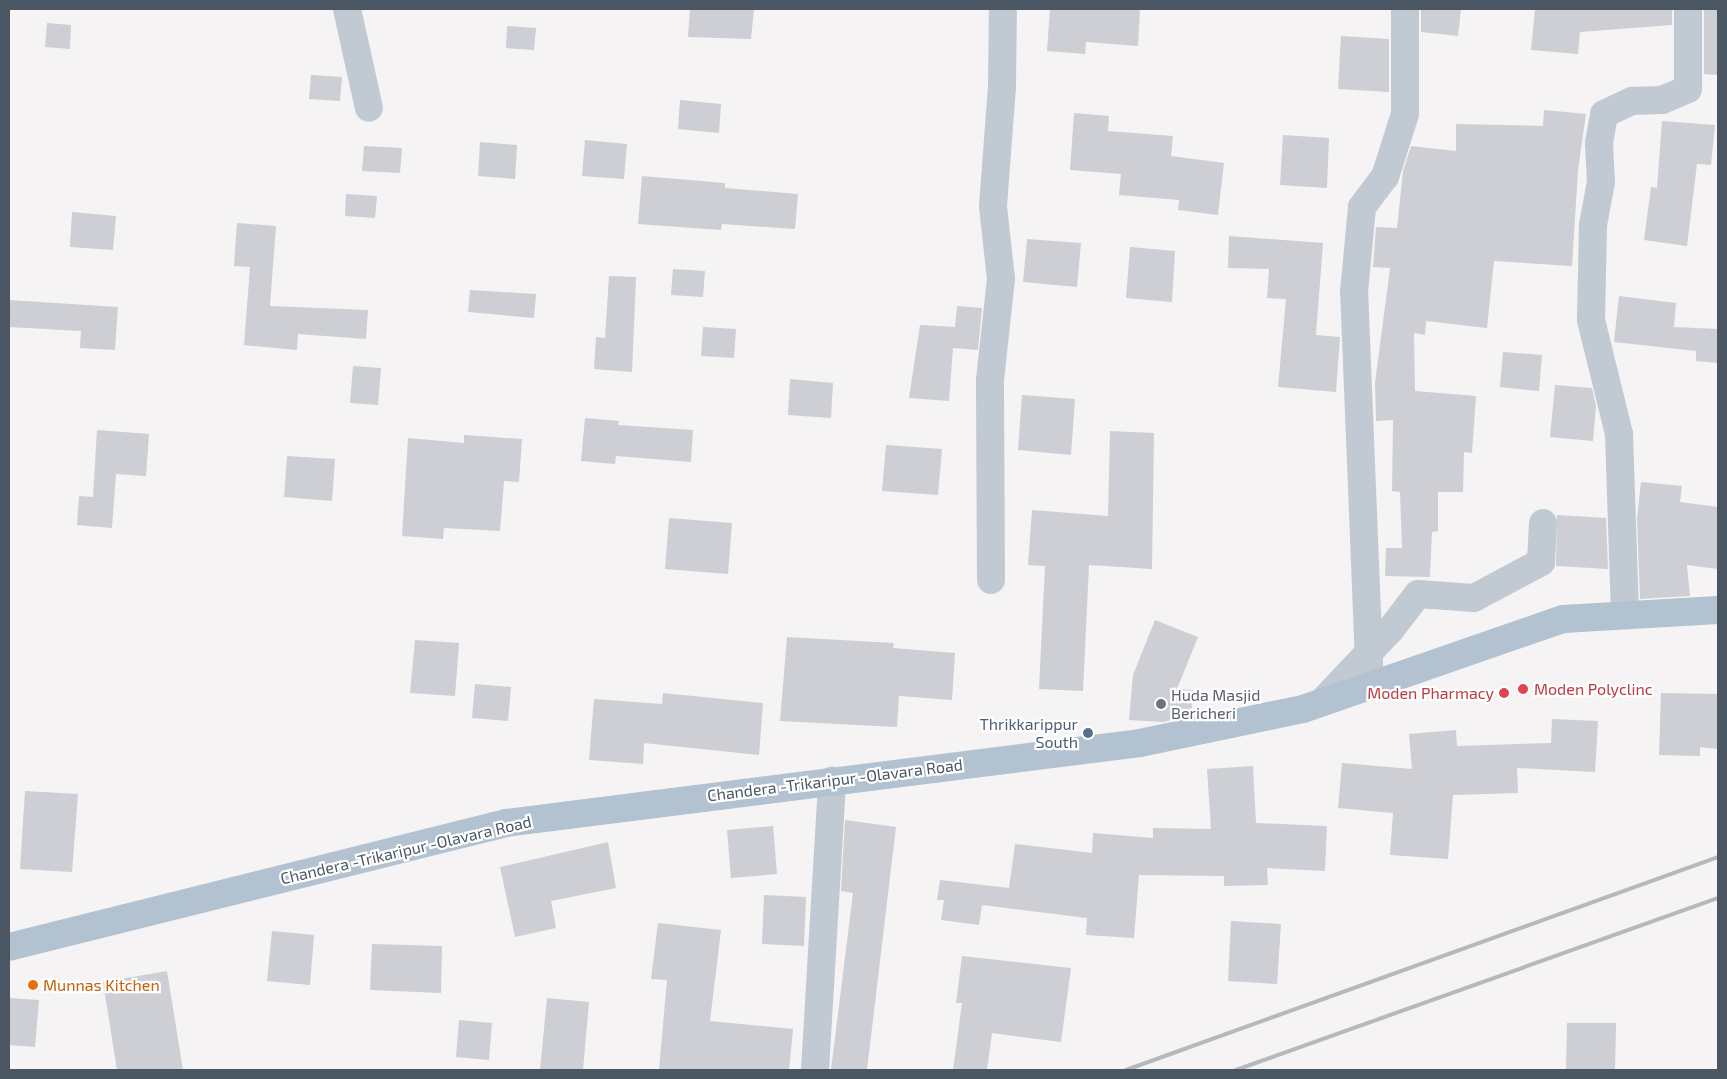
<!DOCTYPE html>
<style>
body{margin:0}
#map{position:relative;width:1727px;height:1079px;overflow:hidden;background:#f5f3f3;font-family:"Exo 2",sans-serif}
div>[style]{position:absolute}
.building>*{inset:0;background:#cdcfd5}
.minor>*{height:28px;margin:-14px;padding:0 14px;transform-origin:14px;border-radius:14px;background:#c1cad2}
.major>*{height:28px;margin:-14px;padding:0 14px;transform-origin:14px;border-radius:14px;background:#b3c2d1}
.rail>*{height:4px;margin:-2px;padding:0 2px;transform-origin:2px;border-radius:2px;background:#b5b8bd}
.dots>*{width:14px;height:14px;translate:-50% -50%;box-sizing:border-box;border:2px solid #fff;border-radius:50%}
span{translate:-50% -50%;white-space:nowrap;text-align:center;line-height:1.15;-webkit-text-stroke:4.5px #fff;paint-order:stroke}
.health-label{font-size:16px;color:#be3a42}
.left{translate:0 -50%;text-align:left}
.right{translate:-100% -50%;text-align:right}
.worship-label{font-size:16px;color:#5b616d}
.service-label{font-size:16px;color:#4e5e75}
.street-label{font-size:16px;color:#4a5661}
.food-label{font-size:16px;color:#c56008}
.frame{position:absolute;inset:0;border:10px solid #4a5661;pointer-events:none}
</style>
<div id="map">
<div class="building">
<i style="clip-path:polygon(690px 9px,754px 9px,751px 39px,688px 37px)"></i>
<i style="clip-path:polygon(1050px 9px,1140px 9px,1138px 46px,1086px 42px,1085px 54px,1047px 51px)"></i>
<i style="clip-path:polygon(1421px 9px,1461px 9px,1458px 36px,1421px 32px)"></i>
<i style="clip-path:polygon(1535px 9px,1672px 9px,1672px 25px,1580px 32px,1578px 54px,1531px 50px)"></i>
<i style="clip-path:polygon(1704px 9px,1718px 9px,1718px 75px,1704px 74px)"></i>
<i style="clip-path:polygon(47px 23px,71px 25px,70px 49px,45px 47px)"></i>
<i style="clip-path:polygon(507px 26px,536px 28px,534px 50px,506px 48px)"></i>
<i style="clip-path:polygon(1341px 36px,1389px 39px,1389px 92px,1338px 89px)"></i>
<i style="clip-path:polygon(311px 75px,342px 77px,340px 101px,309px 99px)"></i>
<i style="clip-path:polygon(680px 100px,721px 104px,719px 133px,678px 129px)"></i>
<i style="clip-path:polygon(1544px 110px,1586px 114px,1578px 170px,1572px 266px,1494px 261px,1487px 328px,1426px 321px,1425px 335px,1414px 333px,1415px 391px,1476px 396px,1472px 453px,1464px 452px,1463px 492px,1438px 492px,1438px 531px,1432px 532px,1430px 577px,1385px 576px,1386px 548px,1402px 548px,1400px 492px,1392px 491px,1393px 420px,1376px 421px,1375px 383px,1390px 268px,1373px 267px,1376px 227px,1397px 228px,1403px 171px,1411px 146px,1456px 151px,1456px 124px,1543px 126px)"></i>
<i style="clip-path:polygon(1074px 113px,1109px 116px,1108px 131px,1173px 136px,1171px 156px,1224px 163px,1218px 215px,1178px 210px,1179px 200px,1119px 195px,1121px 174px,1070px 170px)"></i>
<i style="clip-path:polygon(1662px 121px,1715px 125px,1711px 165px,1697px 164px,1687px 246px,1644px 240px,1651px 187px,1657px 188px)"></i>
<i style="clip-path:polygon(1283px 135px,1329px 138px,1327px 188px,1280px 185px)"></i>
<i style="clip-path:polygon(585px 140px,627px 144px,624px 179px,582px 176px)"></i>
<i style="clip-path:polygon(480px 142px,517px 145px,515px 179px,478px 176px)"></i>
<i style="clip-path:polygon(364px 146px,402px 148px,400px 173px,362px 171px)"></i>
<i style="clip-path:polygon(642px 176px,725px 183px,725px 188px,798px 194px,795px 229px,722px 224px,721px 230px,638px 224px)"></i>
<i style="clip-path:polygon(346px 194px,377px 196px,375px 218px,345px 216px)"></i>
<i style="clip-path:polygon(72px 212px,116px 216px,113px 250px,70px 247px)"></i>
<i style="clip-path:polygon(237px 223px,276px 226px,270px 306px,368px 310px,366px 339px,298px 334px,297px 350px,244px 345px,250px 267px,234px 266px)"></i>
<i style="clip-path:polygon(1229px 236px,1323px 243px,1316px 335px,1340px 337px,1336px 392px,1278px 387px,1286px 299px,1267px 298px,1269px 269px,1228px 268px)"></i>
<i style="clip-path:polygon(1027px 239px,1081px 243px,1077px 287px,1023px 282px)"></i>
<i style="clip-path:polygon(1130px 247px,1175px 251px,1172px 302px,1126px 298px)"></i>
<i style="clip-path:polygon(673px 269px,705px 271px,703px 297px,671px 295px)"></i>
<i style="clip-path:polygon(609px 276px,636px 277px,632px 372px,594px 369px,596px 337px,605px 338px)"></i>
<i style="clip-path:polygon(470px 290px,536px 294px,534px 318px,468px 312px)"></i>
<i style="clip-path:polygon(1619px 296px,1676px 303px,1674px 327px,1718px 329px,1718px 363px,1696px 361px,1696px 351px,1614px 342px)"></i>
<i style="clip-path:polygon(9px 300px,118px 307px,115px 350px,80px 348px,81px 331px,9px 327px)"></i>
<i style="clip-path:polygon(957px 306px,982px 308px,978px 350px,953px 348px,949px 401px,909px 398px,920px 325px,955px 327px)"></i>
<i style="clip-path:polygon(703px 327px,736px 329px,734px 358px,701px 356px)"></i>
<i style="clip-path:polygon(1503px 352px,1542px 355px,1539px 391px,1500px 387px)"></i>
<i style="clip-path:polygon(353px 366px,381px 368px,378px 405px,350px 403px)"></i>
<i style="clip-path:polygon(790px 379px,833px 383px,831px 418px,788px 415px)"></i>
<i style="clip-path:polygon(1555px 385px,1592px 388px,1596px 406px,1593px 441px,1550px 437px)"></i>
<i style="clip-path:polygon(1022px 395px,1075px 399px,1071px 455px,1018px 450px)"></i>
<i style="clip-path:polygon(585px 418px,619px 421px,618px 425px,693px 430px,691px 462px,616px 456px,615px 464px,581px 461px)"></i>
<i style="clip-path:polygon(97px 430px,149px 434px,146px 476px,116px 474px,112px 528px,77px 525px,79px 496px,93px 497px)"></i>
<i style="clip-path:polygon(1110px 431px,1154px 433px,1152px 569px,1089px 565px,1083px 691px,1039px 689px,1045px 566px,1028px 565px,1032px 510px,1108px 516px)"></i>
<i style="clip-path:polygon(464px 435px,522px 439px,519px 482px,504px 481px,500px 531px,444px 528px,443px 539px,402px 536px,408px 438px,464px 443px)"></i>
<i style="clip-path:polygon(886px 445px,942px 449px,938px 495px,882px 491px)"></i>
<i style="clip-path:polygon(287px 456px,335px 459px,332px 501px,284px 497px)"></i>
<i style="clip-path:polygon(1641px 482px,1682px 486px,1680px 502px,1718px 507px,1718px 569px,1687px 565px,1690px 596px,1640px 599px,1637px 519px)"></i>
<i style="clip-path:polygon(1557px 515px,1606px 518px,1608px 569px,1556px 566px)"></i>
<i style="clip-path:polygon(669px 518px,732px 523px,728px 574px,665px 569px)"></i>
<i style="clip-path:polygon(1155px 620px,1198px 637px,1177px 689px,1193px 690px,1191px 716px,1163px 722px,1129px 720px,1133px 675px)"></i>
<i style="clip-path:polygon(787px 637px,894px 643px,893px 648px,955px 653px,952px 700px,899px 696px,897px 727px,780px 721px)"></i>
<i style="clip-path:polygon(415px 640px,459px 643px,455px 696px,410px 693px)"></i>
<i style="clip-path:polygon(475px 684px,511px 687px,508px 721px,472px 718px)"></i>
<i style="clip-path:polygon(663px 693px,763px 703px,759px 755px,644px 743px,643px 764px,589px 760px,594px 699px,662px 704px)"></i>
<i style="clip-path:polygon(1661px 693px,1718px 694px,1718px 749px,1700px 747px,1700px 756px,1659px 755px)"></i>
<i style="clip-path:polygon(1552px 719px,1598px 721px,1595px 772px,1517px 768px,1518px 793px,1453px 795px,1448px 859px,1390px 855px,1393px 813px,1338px 808px,1342px 763px,1412px 769px,1409px 734px,1456px 730px,1457px 746px,1551px 743px)"></i>
<i style="clip-path:polygon(1253px 766px,1256px 823px,1327px 826px,1325px 871px,1267px 868px,1268px 885px,1224px 886px,1224px 876px,1139px 875px,1134px 938px,1086px 935px,1087px 918px,982px 905px,979px 925px,941px 920px,944px 900px,937px 900px,940px 880px,1009px 888px,1015px 844px,1092px 853px,1093px 833px,1153px 838px,1153px 828px,1211px 829px,1207px 769px)"></i>
<i style="clip-path:polygon(25px 791px,78px 794px,72px 872px,20px 869px)"></i>
<i style="clip-path:polygon(845px 820px,896px 827px,867px 1070px,831px 1070px,853px 893px,841px 891px)"></i>
<i style="clip-path:polygon(773px 826px,777px 874px,731px 878px,727px 830px)"></i>
<i style="clip-path:polygon(608px 842px,616px 888px,551px 901px,556px 928px,515px 937px,500px 867px)"></i>
<i style="clip-path:polygon(764px 895px,806px 897px,804px 946px,762px 944px)"></i>
<i style="clip-path:polygon(1231px 921px,1281px 924px,1277px 984px,1228px 981px)"></i>
<i style="clip-path:polygon(658px 923px,721px 930px,710px 1021px,793px 1029px,789px 1070px,659px 1070px,667px 980px,651px 979px)"></i>
<i style="clip-path:polygon(272px 931px,314px 935px,310px 985px,267px 981px)"></i>
<i style="clip-path:polygon(372px 944px,442px 946px,441px 993px,370px 990px)"></i>
<i style="clip-path:polygon(962px 956px,1071px 968px,1061px 1042px,992px 1033px,987px 1070px,953px 1070px,962px 1003px,956px 1003px)"></i>
<i style="clip-path:polygon(167px 971px,183px 1070px,117px 1070px,103px 982px)"></i>
<i style="clip-path:polygon(9px 998px,39px 1000px,35px 1047px,9px 1045px)"></i>
<i style="clip-path:polygon(547px 998px,589px 1002px,583px 1070px,540px 1070px)"></i>
<i style="clip-path:polygon(459px 1020px,492px 1023px,489px 1060px,456px 1057px)"></i>
<i style="clip-path:polygon(1567px 1023px,1616px 1023px,1615px 1070px,1566px 1070px)"></i>
</div>
<div class="minor">
<i style="left:347px;top:9px;width:101px;rotate:77.5deg"></i>
<i style="left:991px;top:580px;width:200px;rotate:-90.3deg"></i>
<i style="left:990px;top:380px;width:102px;rotate:-83.8deg"></i>
<i style="left:1001px;top:279px;width:73px;rotate:-96.3deg"></i>
<i style="left:993px;top:206px;width:120px;rotate:-85.7deg"></i>
<i style="left:1002px;top:86px;width:77px;rotate:-89.3deg"></i>
<i style="left:1625px;top:615px;width:181px;rotate:-91.9deg"></i>
<i style="left:1619px;top:434px;width:117px;rotate:-103.8deg"></i>
<i style="left:1591px;top:320px;width:95px;rotate:-88.8deg"></i>
<i style="left:1593px;top:225px;width:44px;rotate:-79.5deg"></i>
<i style="left:1601px;top:182px;width:39px;rotate:-93deg"></i>
<i style="left:1599px;top:143px;width:29px;rotate:-80deg"></i>
<i style="left:1604px;top:114px;width:31px;rotate:-25deg"></i>
<i style="left:1632px;top:101px;width:30px;rotate:-2deg"></i>
<i style="left:1662px;top:100px;width:28px;rotate:-23deg"></i>
<i style="left:1688px;top:89px;width:80px;rotate:-90deg"></i>
<i style="left:1370px;top:687px;width:395px;rotate:-92.3deg"></i>
<i style="left:1354px;top:292px;width:85px;rotate:-84.6deg"></i>
<i style="left:1362px;top:207px;width:38px;rotate:-53deg"></i>
<i style="left:1385px;top:177px;width:66px;rotate:-72.4deg"></i>
<i style="left:1405px;top:114px;width:105px;rotate:-90deg"></i>
<i style="left:1322px;top:702px;width:100px;rotate:-46.6deg"></i>
<i style="left:1391px;top:629px;width:44px;rotate:-52.4deg"></i>
<i style="left:1418px;top:594px;width:56px;rotate:4.1deg"></i>
<i style="left:1474px;top:598px;width:76px;rotate:-28.2deg"></i>
<i style="left:1541px;top:562px;width:39px;rotate:-87deg"></i>
<i style="left:815px;top:1070px;width:290px;rotate:-86.6deg"></i>
</div>
<div class="major">
<i style="left:9px;top:947px;width:512px;rotate:-14.01deg"></i>
<i style="left:506px;top:823px;width:639px;rotate:-7.19deg"></i>
<i style="left:1140px;top:743px;width:167px;rotate:-11.8deg"></i>
<i style="left:1303px;top:709px;width:275px;rotate:-19.1deg"></i>
<i style="left:1563px;top:619px;width:155px;rotate:-3.3deg"></i>
</div>
<div class="rail">
<i style="left:1126px;top:1070px;width:629px;rotate:-19.79deg"></i>
<i style="left:1236px;top:1070px;width:512px;rotate:-19.64deg"></i>
</div>
<div class="dots">
<i style="left:1523px;top:689px;background:#e0444e"></i>
<i style="left:1504px;top:693px;background:#e0444e"></i>
<i style="left:1161px;top:704px;background:#6b7280"></i>
<i style="left:1088px;top:733px;background:#5c6f8a"></i>
<i style="left:33px;top:985px;background:#e8710a"></i>
</div>
<div class="health-label">
<span class="left" style="left:1534px;top:689px">Moden Polyclinc</span>
<span class="right" style="left:1494px;top:693px">Moden Pharmacy</span>
</div>
<div class="worship-label">
<span class="left" style="left:1171px;top:704px">Huda Masjid<br>Bericheri</span>
</div>
<div class="service-label">
<span class="right" style="left:1078px;top:733px">Thrikkarippur<br>South</span>
</div>
<div class="street-label">
<span style="left:835px;top:780px;rotate:-7deg">Chandera -Trikaripur -Olavara Road</span>
<span style="left:406px;top:850px;rotate:-13deg">Chandera -Trikaripur -Olavara Road</span>
</div>
<div class="food-label">
<span class="left" style="left:43px;top:985px">Munnas Kitchen</span>
</div>
<div class="frame"></div>
</div>
